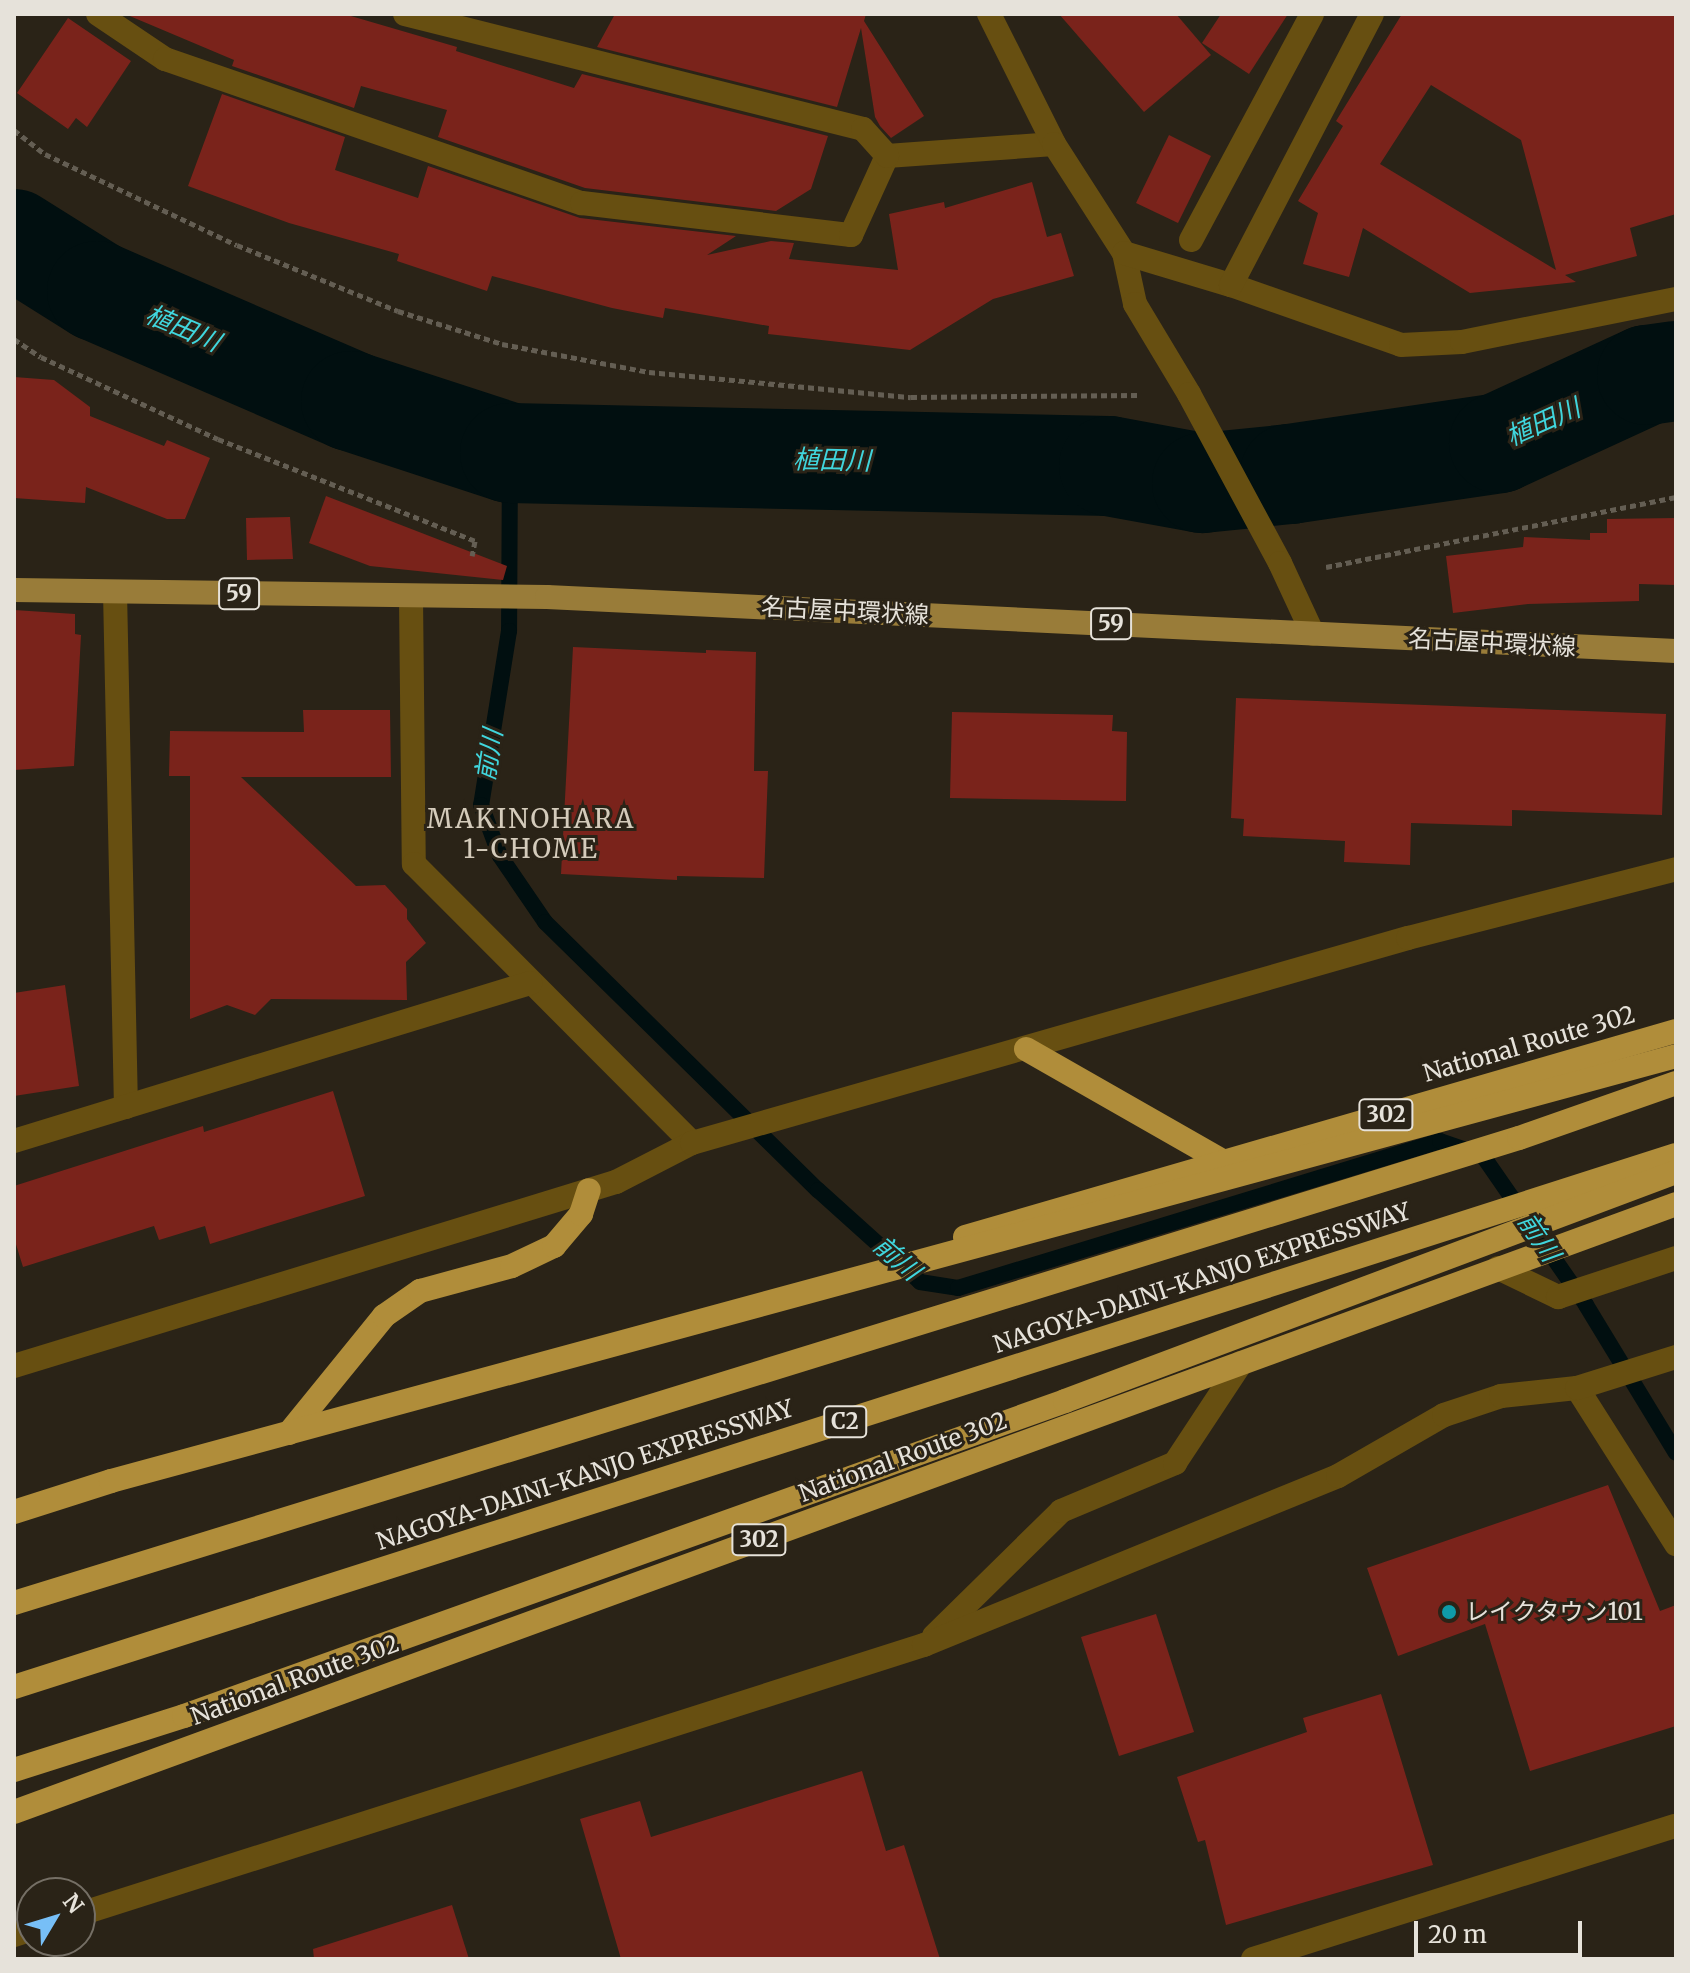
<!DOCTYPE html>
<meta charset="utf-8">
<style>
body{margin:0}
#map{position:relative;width:1690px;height:1973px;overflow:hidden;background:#2a2317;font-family:Merriweather,"Noto Sans JP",serif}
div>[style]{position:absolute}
.stream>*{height:16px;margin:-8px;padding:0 8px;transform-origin:8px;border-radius:8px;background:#010f10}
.river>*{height:100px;margin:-50px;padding:0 50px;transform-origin:50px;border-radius:50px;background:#010f10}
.building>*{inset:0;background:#7a231b}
.path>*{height:5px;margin-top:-2.5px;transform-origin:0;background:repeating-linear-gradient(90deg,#645e53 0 6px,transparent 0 10px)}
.street>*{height:24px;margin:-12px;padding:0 12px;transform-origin:12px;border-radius:12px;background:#674f11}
.primary>*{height:24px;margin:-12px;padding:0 12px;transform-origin:12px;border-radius:12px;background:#997c39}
.highway>*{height:24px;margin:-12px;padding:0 12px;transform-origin:12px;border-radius:12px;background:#b08d3a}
.highway-bridge>*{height:24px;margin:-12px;padding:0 12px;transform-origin:12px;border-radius:12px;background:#b08d3a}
.dots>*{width:22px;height:22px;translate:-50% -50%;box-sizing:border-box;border:4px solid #2a2317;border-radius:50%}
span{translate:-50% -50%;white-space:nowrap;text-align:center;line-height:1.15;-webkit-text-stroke:6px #2a2317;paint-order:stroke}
.shield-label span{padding:2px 6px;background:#2a2317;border:2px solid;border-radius:6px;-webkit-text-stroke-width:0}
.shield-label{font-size:22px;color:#e6e2da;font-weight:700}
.street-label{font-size:24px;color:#e6e2da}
.poi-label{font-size:24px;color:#e6e2da}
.left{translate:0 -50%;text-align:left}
.water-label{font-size:26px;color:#40d6dd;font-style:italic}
.neighbourhood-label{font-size:26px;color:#d4cbbb;letter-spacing:2px}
.frame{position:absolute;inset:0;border:16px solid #e6e2da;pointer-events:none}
.north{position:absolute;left:16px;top:1877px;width:80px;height:80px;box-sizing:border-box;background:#2a2317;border:2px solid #756f65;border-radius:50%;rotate:52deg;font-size:22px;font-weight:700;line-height:32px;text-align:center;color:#e6e2da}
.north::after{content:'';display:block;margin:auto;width:28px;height:36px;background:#77bff7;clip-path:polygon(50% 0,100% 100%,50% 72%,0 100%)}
.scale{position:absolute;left:1414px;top:1921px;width:168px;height:36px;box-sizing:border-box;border:4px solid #e6e2da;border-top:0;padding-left:10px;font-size:24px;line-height:28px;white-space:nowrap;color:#e6e2da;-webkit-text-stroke:6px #2a2317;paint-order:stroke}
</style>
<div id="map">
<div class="stream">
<i style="left:510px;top:453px;width:178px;rotate:90.3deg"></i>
<i style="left:509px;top:631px;width:176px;rotate:99.1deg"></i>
<i style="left:481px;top:805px;width:54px;rotate:69.6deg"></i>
<i style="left:500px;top:856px;width:80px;rotate:55.7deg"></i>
<i style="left:545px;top:922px;width:383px;rotate:44.5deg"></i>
<i style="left:818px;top:1190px;width:137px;rotate:42deg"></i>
<i style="left:920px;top:1282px;width:38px;rotate:9deg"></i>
<i style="left:958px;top:1288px;width:504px;rotate:-16.96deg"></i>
<i style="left:1440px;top:1141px;width:46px;rotate:19.2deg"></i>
<i style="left:1483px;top:1156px;width:181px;rotate:55.3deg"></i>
<i style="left:1586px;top:1305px;width:173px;rotate:58.7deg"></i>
</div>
<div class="river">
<i style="left:14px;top:239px;width:98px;rotate:32.1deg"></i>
<i style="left:97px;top:291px;width:277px;rotate:23.4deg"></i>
<i style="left:351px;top:401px;width:167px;rotate:18.1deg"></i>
<i style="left:510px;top:453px;width:599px;rotate:1.24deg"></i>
<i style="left:1109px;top:466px;width:95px;rotate:10.4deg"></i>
<i style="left:1202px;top:483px;width:88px;rotate:-5.8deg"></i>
<i style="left:1290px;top:474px;width:211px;rotate:-8.4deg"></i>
<i style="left:1499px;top:443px;width:163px;rotate:-24.7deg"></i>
<i style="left:1647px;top:375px;width:29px;rotate:-8deg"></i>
</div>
<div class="building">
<i style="clip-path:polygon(125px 14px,344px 14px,457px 47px,456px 51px,574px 88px,582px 74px,828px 136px,811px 189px,776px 211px,585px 188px,438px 137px,447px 110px,361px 86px,354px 108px,232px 66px,234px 60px)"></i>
<i style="clip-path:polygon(615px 14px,866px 14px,864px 21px,924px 116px,891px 138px,880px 126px,875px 117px,861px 28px,837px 107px,597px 47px)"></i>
<i style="clip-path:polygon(1059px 14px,1176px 14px,1211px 55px,1144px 112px)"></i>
<i style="clip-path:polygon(1221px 14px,1288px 14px,1249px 74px,1202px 43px)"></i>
<i style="clip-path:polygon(evenodd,1402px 14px,1676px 14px,1676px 214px,1630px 228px,1637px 256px,1565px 275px,1576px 282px,1470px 293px,1363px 228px,1349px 277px,1303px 264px,1318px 213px,1298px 201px,1343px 126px,1336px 121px,1402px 14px,1431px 85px,1521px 140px,1556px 270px,1380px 164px,1431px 85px)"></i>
<i style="clip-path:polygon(68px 18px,131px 61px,87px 127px,76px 118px,68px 129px,17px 93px)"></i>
<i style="clip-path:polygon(222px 94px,345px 137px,335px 170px,418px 198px,428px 166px,580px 218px,736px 236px,707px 255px,771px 241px,794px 243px,789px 259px,898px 270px,889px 214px,944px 202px,945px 208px,1032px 182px,1047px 237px,1061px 233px,1074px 276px,993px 299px,910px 350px,768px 334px,769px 326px,665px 308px,663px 318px,612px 308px,492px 276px,487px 291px,397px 261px,399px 254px,289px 223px,188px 186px)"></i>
<i style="clip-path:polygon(1169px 135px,1211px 156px,1178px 223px,1136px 203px)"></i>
<i style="clip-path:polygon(14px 377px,54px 380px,90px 407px,90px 416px,164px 446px,167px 440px,210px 458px,185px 519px,167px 519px,86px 487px,85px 503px,14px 498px)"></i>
<i style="clip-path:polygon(326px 496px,507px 566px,503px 580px,370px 566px,309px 543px)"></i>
<i style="clip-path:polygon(290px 517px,293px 559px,247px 560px,246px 518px)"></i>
<i style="clip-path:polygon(1676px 518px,1676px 585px,1639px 584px,1639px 601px,1528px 604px,1453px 613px,1446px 556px,1523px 547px,1524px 537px,1590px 540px,1590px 533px,1607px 533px,1607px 519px)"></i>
<i style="clip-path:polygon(14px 610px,75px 614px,75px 634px,81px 635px,74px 766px,14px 770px)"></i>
<i style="clip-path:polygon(573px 647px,706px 653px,706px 650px,756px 652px,754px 771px,768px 771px,764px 878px,677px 876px,677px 880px,561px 874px)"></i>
<i style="clip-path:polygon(1236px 698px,1666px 714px,1662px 815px,1512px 810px,1512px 826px,1411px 823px,1410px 865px,1344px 862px,1345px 841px,1243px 836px,1244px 819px,1231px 818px)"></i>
<i style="clip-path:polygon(303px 710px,390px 710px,391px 777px,241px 777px,356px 886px,385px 885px,407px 909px,407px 919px,426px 943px,406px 962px,407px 1000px,271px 999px,255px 1015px,227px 1005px,190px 1019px,190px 776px,169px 776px,170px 731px,304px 732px)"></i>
<i style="clip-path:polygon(952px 712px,1113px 715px,1112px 731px,1127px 732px,1126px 801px,950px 798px)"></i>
<i style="clip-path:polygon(65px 985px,79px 1086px,14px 1096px,14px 993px)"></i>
<i style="clip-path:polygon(333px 1091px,365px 1196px,210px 1244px,205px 1226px,159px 1240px,154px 1226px,23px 1267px,14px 1238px,14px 1186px,203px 1126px,204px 1132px)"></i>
<i style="clip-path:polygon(1608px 1485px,1660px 1611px,1676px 1605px,1676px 1726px,1530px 1771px,1485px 1624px,1398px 1656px,1367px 1568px)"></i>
<i style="clip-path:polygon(1156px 1614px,1194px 1732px,1119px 1756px,1081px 1637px)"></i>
<i style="clip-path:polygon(1381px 1694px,1433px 1865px,1226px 1925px,1205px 1840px,1198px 1842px,1177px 1777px,1307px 1732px,1303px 1718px)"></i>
<i style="clip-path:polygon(862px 1771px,886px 1851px,904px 1845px,940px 1959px,621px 1959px,580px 1819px,640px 1801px,651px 1837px)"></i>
<i style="clip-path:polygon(452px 1905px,469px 1959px,314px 1959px,313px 1949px)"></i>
</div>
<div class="path">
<i style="left:14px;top:130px;width:39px;rotate:38deg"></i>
<i style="left:45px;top:154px;width:212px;rotate:25.4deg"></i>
<i style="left:237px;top:245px;width:174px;rotate:22.3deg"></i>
<i style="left:398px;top:311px;width:109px;rotate:17.6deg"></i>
<i style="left:502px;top:344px;width:150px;rotate:10.8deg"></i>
<i style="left:649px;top:372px;width:263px;rotate:5.5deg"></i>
<i style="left:911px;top:397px;width:229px;rotate:-0.5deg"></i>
<i style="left:14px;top:339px;width:32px;rotate:34deg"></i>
<i style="left:41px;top:357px;width:195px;rotate:24.9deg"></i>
<i style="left:218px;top:439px;width:277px;rotate:21.6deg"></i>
<i style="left:475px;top:541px;width:15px;rotate:101deg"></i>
<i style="left:1326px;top:567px;width:357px;rotate:-11.3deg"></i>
</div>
<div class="street">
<i style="left:98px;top:14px;width:81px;rotate:33.9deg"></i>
<i style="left:165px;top:59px;width:441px;rotate:19.1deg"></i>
<i style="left:582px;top:203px;width:271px;rotate:6.8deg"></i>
<i style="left:851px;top:235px;width:87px;rotate:-65.5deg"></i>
<i style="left:887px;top:156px;width:167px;rotate:-4.1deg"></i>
<i style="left:405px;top:14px;width:472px;rotate:14.1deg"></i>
<i style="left:863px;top:129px;width:36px;rotate:48deg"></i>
<i style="left:989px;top:14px;width:145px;rotate:63.4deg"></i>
<i style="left:1054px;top:144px;width:130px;rotate:57.3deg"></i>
<i style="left:1124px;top:253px;width:52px;rotate:77.8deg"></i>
<i style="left:1135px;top:304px;width:105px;rotate:59deg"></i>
<i style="left:1189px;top:394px;width:192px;rotate:61.7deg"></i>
<i style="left:1280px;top:563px;width:78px;rotate:65.1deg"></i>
<i style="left:1191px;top:240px;width:256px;rotate:-61.8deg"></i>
<i style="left:1124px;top:253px;width:112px;rotate:16.7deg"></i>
<i style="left:1231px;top:285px;width:180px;rotate:19.4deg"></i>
<i style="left:1401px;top:345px;width:61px;rotate:-2.8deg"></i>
<i style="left:1462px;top:342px;width:218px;rotate:-11.4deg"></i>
<i style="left:1231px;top:285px;width:305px;rotate:-62.5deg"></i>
<i style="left:115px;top:592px;width:515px;rotate:88.78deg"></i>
<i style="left:411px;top:597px;width:267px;rotate:89.4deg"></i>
<i style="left:414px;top:864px;width:394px;rotate:45.1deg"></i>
<i style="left:14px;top:1141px;width:540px;rotate:-17.02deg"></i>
<i style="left:1498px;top:1268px;width:67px;rotate:25.8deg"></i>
<i style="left:1558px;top:1297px;width:124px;rotate:-18.3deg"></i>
<i style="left:14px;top:1366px;width:629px;rotate:-17deg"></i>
<i style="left:616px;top:1182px;width:85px;rotate:-27.2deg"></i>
<i style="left:692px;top:1143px;width:745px;rotate:-15.98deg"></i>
<i style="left:1408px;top:938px;width:277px;rotate:-14.4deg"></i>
<i style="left:1577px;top:1388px;width:185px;rotate:57.6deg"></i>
<i style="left:934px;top:1636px;width:178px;rotate:-44.5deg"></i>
<i style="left:1061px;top:1511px;width:124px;rotate:-22.8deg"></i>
<i style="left:1175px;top:1463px;width:120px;rotate:-56.6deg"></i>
<i style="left:80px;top:1914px;width:886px;rotate:-17.68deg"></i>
<i style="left:924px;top:1645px;width:447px;rotate:-22.2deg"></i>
<i style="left:1338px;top:1476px;width:122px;rotate:-29.9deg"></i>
<i style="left:1444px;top:1415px;width:60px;rotate:-18.4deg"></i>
<i style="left:1501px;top:1396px;width:76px;rotate:-6deg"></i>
<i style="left:1577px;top:1388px;width:104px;rotate:-17.4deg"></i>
<i style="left:14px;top:1935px;width:19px;rotate:-18deg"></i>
<i style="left:1253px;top:1959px;width:443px;rotate:-17.5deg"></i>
</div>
<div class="primary">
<i style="left:14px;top:590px;width:533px;rotate:0.75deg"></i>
<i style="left:547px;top:597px;width:1130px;rotate:2.74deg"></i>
</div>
<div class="highway">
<i style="left:1026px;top:1049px;width:228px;rotate:29.7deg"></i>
<i style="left:965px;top:1237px;width:740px;rotate:-16.16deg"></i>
<i style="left:289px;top:1433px;width:151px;rotate:-50.9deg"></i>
<i style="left:384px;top:1316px;width:44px;rotate:-34.8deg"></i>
<i style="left:420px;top:1291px;width:95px;rotate:-15.2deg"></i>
<i style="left:512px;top:1266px;width:47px;rotate:-25.5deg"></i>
<i style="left:554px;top:1246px;width:42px;rotate:-49.8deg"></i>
<i style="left:581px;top:1214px;width:25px;rotate:-72deg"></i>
<i style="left:14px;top:1603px;width:1575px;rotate:-17.17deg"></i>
<i style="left:1519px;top:1138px;width:166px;rotate:-19.3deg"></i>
<i style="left:14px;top:1687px;width:1745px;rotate:-17.75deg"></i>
<i style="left:14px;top:1770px;width:178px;rotate:-17.6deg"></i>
<i style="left:184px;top:1716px;width:936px;rotate:-19.67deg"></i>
<i style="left:1065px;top:1401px;width:653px;rotate:-20.55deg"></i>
<i style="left:14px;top:1812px;width:1770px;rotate:-20.09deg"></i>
</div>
<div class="highway-bridge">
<i style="left:14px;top:1512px;width:102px;rotate:-17.7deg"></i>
<i style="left:111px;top:1481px;width:1622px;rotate:-15.19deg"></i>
</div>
<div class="dots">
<i style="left:1449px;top:1612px;background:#0f9aa8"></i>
</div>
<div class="shield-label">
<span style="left:239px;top:594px">59</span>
<span style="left:1111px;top:624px">59</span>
<span style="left:1386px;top:1115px">302</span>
<span style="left:845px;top:1422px">C2</span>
<span style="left:759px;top:1540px">302</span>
</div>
<div class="street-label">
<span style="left:845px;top:611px;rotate:3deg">名古屋中環状線</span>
<span style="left:1492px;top:643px;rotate:3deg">名古屋中環状線</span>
<span style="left:1529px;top:1044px;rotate:-16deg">National Route 302</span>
<span style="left:1202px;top:1278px;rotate:-18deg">NAGOYA-DAINI-KANJO EXPRESSWAY</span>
<span style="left:903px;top:1457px;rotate:-20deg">National Route 302</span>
<span style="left:585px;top:1475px;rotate:-18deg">NAGOYA-DAINI-KANJO EXPRESSWAY</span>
<span style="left:295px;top:1680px;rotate:-20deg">National Route 302</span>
</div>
<div class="poi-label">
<span class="left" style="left:1465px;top:1612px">レイクタウン101</span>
</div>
<div class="water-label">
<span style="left:183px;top:328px;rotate:23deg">植田川</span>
<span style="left:1543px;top:422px;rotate:-24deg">植田川</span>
<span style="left:832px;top:460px;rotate:1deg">植田川</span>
<span style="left:489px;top:755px;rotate:-81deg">前川</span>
<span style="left:1539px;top:1237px;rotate:56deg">前川</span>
<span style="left:897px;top:1258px;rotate:41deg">前川</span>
</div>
<div class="neighbourhood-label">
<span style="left:531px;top:834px">MAKINOHARA<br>1-CHOME</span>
</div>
<div class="frame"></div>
<div class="north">N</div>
<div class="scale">20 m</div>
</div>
